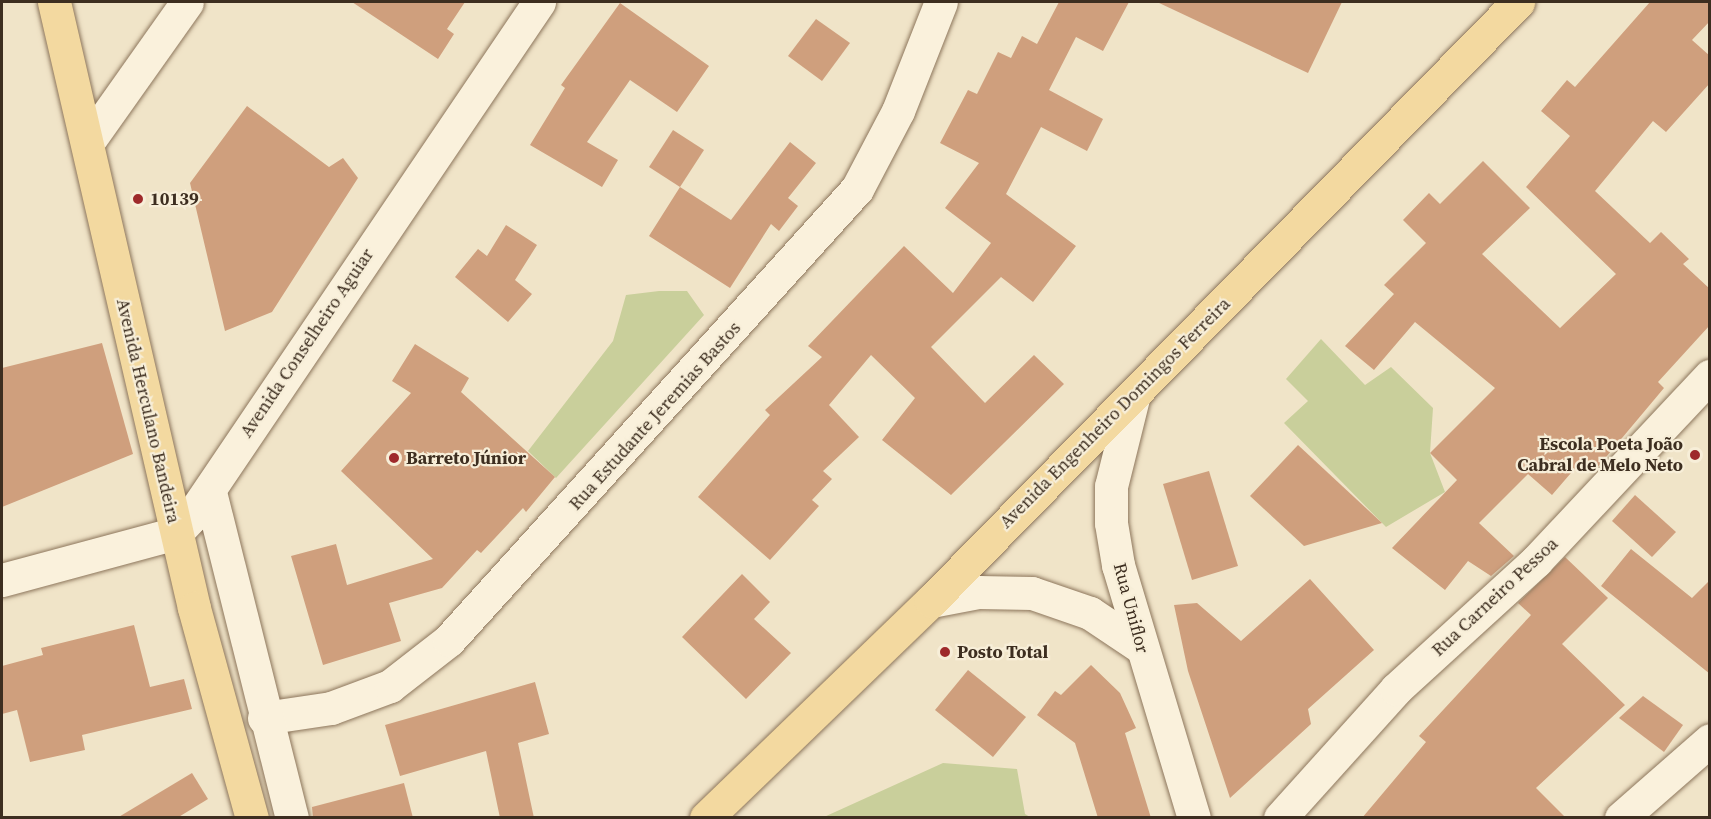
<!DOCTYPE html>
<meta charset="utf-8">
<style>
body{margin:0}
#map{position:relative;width:1711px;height:819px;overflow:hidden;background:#f0e4c8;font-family:"Source Serif 4",serif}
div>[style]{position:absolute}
.green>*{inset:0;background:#c9cf9b}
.building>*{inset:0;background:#cf9f7d}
.roads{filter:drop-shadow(0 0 2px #8d765c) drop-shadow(0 0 2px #8d765c)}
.street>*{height:33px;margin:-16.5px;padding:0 16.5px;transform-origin:16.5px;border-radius:16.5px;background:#faf1dc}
.secondary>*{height:33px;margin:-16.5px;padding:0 16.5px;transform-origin:16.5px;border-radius:16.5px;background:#faf1dc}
.primary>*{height:33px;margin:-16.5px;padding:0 16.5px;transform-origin:16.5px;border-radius:16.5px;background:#f3d9a0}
.dots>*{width:16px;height:16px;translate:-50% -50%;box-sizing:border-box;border:3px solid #f7eed8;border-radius:50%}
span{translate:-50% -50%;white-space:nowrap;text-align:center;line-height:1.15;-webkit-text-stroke:4.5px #f7eed8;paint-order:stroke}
.poi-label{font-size:18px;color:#3d2e20;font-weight:700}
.left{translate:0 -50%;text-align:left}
.right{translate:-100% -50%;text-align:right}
.street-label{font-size:18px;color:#3d2e20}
.frame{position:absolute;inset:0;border:3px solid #3d2e20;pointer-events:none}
</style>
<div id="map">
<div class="green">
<i style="clip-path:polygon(659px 291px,687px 291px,704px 315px,556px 478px,528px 451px,613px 341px,626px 295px)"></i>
<i style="clip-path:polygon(1321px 339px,1365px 385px,1391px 367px,1433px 408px,1430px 453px,1445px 492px,1386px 527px,1284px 423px,1308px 401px,1286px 379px)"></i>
<i style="clip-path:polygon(943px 763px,1017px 769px,1025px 814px,1030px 817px,824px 817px)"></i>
</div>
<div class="building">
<i style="clip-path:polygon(352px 2px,465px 2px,447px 29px,454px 34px,438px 59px)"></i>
<i style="clip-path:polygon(1059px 2px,1129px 2px,1103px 51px,1076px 37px,1049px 90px,1103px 119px,1087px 151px,1041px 127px,1006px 194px,1076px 246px,1033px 302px,1001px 277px,931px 347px,985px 403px,1034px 355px,1064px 384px,951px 495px,882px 440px,915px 398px,871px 355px,829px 405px,859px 437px,823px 471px,832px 479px,812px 500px,819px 506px,770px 560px,698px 497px,770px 415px,765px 410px,822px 357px,808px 346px,904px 246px,953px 293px,991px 243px,945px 208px,979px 163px,940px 143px,968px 90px,977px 94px,998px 52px,1011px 58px,1022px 36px,1037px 44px)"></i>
<i style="clip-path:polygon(1157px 2px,1342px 2px,1308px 73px)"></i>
<i style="clip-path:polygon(1650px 2px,1710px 2px,1710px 21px,1692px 40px,1710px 56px,1710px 83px,1666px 132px,1653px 121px,1595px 191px,1650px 243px,1661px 232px,1689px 259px,1683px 264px,1710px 289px,1710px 325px,1658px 382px,1664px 388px,1596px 469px,1583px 459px,1552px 495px,1528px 474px,1479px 523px,1514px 556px,1491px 576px,1468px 561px,1445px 590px,1392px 548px,1457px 480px,1430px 453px,1495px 388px,1415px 322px,1374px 370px,1345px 346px,1394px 294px,1384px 285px,1426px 243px,1403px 220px,1429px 193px,1440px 204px,1483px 161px,1530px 208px,1482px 254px,1560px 328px,1616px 274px,1526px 187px,1570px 136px,1541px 111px,1567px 80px,1575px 87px)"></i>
<i style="clip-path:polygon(620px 3px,709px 66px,677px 112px,630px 80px,587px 142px,618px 160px,602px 187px,530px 145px,565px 88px,561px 85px)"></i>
<i style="clip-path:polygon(816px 19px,850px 43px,822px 81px,788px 56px)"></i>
<i style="clip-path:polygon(247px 106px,329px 167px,343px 158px,358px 178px,272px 312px,225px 331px,190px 183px)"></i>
<i style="clip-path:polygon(673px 130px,704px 150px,680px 187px,649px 167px)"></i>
<i style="clip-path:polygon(790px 142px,816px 163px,788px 198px,798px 206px,779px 231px,771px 224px,730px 288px,649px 236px,680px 187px,731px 220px)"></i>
<i style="clip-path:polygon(506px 225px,537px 245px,515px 280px,532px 294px,508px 322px,455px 277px,478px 249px,487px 256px)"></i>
<i style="clip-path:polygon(102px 343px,133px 454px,2px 507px,2px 368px)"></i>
<i style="clip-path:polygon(415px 344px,469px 378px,461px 392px,555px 477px,526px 512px,523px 508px,481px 553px,477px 550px,442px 588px,389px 603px,401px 641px,323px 665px,291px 556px,336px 544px,347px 585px,433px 559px,341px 471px,411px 393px,392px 381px)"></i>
<i style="clip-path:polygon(1298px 445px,1382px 523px,1304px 546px,1250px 496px)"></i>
<i style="clip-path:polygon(1209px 471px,1238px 566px,1192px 580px,1163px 484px)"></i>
<i style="clip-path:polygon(1635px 495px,1676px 532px,1652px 557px,1612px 521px)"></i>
<i style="clip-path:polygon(1631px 549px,1692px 598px,1710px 580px,1710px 674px,1601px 586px)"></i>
<i style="clip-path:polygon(1565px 557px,1608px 598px,1562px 644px,1625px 705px,1536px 788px,1566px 818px,1362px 818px,1426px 742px,1419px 736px,1531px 615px,1518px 603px)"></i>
<i style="clip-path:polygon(742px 574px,770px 602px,754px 619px,791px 653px,746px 699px,682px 637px)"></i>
<i style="clip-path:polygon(1310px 579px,1374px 650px,1308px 709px,1311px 724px,1230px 798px,1188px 671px,1174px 605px,1197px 603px,1241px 641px)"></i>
<i style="clip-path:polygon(134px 625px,150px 687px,184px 679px,192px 709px,82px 735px,85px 750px,30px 762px,17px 710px,2px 714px,2px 666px,43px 655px,41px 648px)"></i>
<i style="clip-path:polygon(1091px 665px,1120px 693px,1136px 728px,1125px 733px,1151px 818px,1098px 818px,1075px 743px,1037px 715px,1055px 691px,1061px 695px)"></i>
<i style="clip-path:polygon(968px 670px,1026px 717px,993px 757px,935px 710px)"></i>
<i style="clip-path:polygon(535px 682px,549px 734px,518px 743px,534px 818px,500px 818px,486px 751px,400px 776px,385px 725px)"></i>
<i style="clip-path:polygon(1643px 696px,1683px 725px,1664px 752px,1619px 718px)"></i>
<i style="clip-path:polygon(192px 773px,208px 799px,177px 818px,117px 818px)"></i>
<i style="clip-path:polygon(404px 783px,413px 818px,313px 818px,312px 807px)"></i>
</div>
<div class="roads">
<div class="street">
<i style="left:88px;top:142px;width:171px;rotate:-54.7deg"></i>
<i style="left:1134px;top:394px;width:95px;rotate:104deg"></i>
<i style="left:1111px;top:486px;width:37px;rotate:90deg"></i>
<i style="left:1111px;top:523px;width:43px;rotate:80.5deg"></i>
<i style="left:1118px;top:565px;width:264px;rotate:73.3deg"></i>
<i style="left:931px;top:601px;width:48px;rotate:-10.8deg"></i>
<i style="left:978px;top:592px;width:54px;rotate:1.1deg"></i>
<i style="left:1032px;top:593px;width:61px;rotate:19deg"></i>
<i style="left:1090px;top:613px;width:63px;rotate:33.9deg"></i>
<i style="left:264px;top:718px;width:68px;rotate:-8.5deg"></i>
<i style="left:331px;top:708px;width:63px;rotate:-20.4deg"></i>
<i style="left:390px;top:686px;width:75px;rotate:-37.9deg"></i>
<i style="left:449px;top:640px;width:608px;rotate:-47.87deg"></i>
<i style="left:857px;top:189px;width:88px;rotate:-62.3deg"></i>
<i style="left:898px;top:111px;width:117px;rotate:-68.5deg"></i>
<i style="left:1280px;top:818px;width:173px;rotate:-48deg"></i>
<i style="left:1396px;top:689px;width:190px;rotate:-42.4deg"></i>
<i style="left:1536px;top:561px;width:254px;rotate:-46.8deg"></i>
<i style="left:1621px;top:818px;width:118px;rotate:-41.2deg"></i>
</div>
<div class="secondary">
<i style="left:210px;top:492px;width:336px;rotate:75.9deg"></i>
<i style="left:2px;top:580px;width:180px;rotate:-15.1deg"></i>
<i style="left:176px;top:533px;width:21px;rotate:-47deg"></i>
<i style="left:190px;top:518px;width:623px;rotate:-55.93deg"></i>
</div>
<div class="primary">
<i style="left:54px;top:2px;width:622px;rotate:76.99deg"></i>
<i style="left:194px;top:608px;width:218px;rotate:74.6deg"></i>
<i style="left:706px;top:818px;width:313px;rotate:-44deg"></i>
<i style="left:931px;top:601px;width:839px;rotate:-45.58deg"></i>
</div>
</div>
<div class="dots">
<i style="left:138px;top:199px;background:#9e2a2b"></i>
<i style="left:1695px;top:455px;background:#9e2a2b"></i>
<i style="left:394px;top:458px;background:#9e2a2b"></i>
<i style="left:945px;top:652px;background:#9e2a2b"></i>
</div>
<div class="poi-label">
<span class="left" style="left:150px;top:199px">10139</span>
<span class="right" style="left:1683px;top:455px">Escola Poeta João<br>Cabral de Melo Neto</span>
<span class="left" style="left:406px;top:458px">Barreto Júnior</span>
<span class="left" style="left:957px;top:652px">Posto Total</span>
</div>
<div class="street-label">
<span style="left:307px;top:343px;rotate:-56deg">Avenida Conselheiro Aguiar</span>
<span style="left:148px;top:411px;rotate:77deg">Avenida Herculano Bandeira</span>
<span style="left:1115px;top:413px;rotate:-45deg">Avenida Engenheiro Domingos Ferreira</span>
<span style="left:655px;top:416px;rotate:-48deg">Rua Estudante Jeremias Bastos</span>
<span style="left:1495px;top:597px;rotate:-43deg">Rua Carneiro Pessoa</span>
<span style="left:1131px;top:608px;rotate:75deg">Rua Uniflor</span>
</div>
<div class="frame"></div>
</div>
